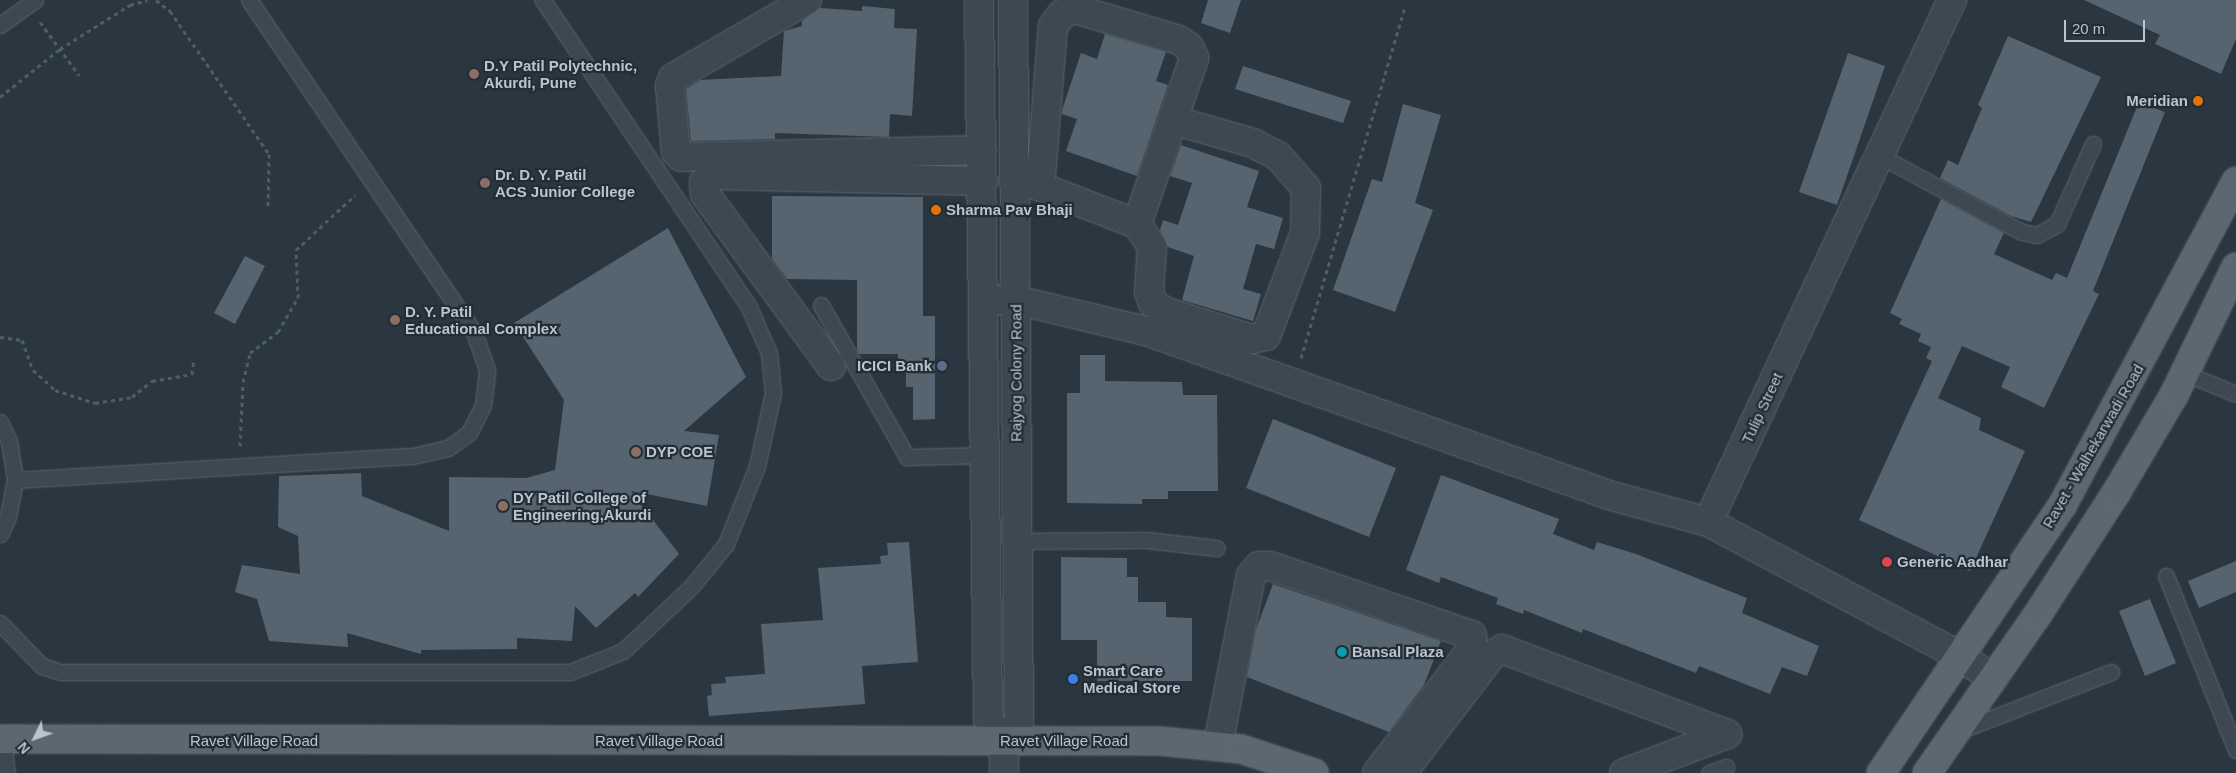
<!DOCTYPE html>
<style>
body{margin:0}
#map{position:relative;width:2236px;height:773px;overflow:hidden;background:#2a3741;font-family:Helvetica,sans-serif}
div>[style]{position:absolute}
.building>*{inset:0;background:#55646e}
.path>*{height:3px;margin-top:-1.5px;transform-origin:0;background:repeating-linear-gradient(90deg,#4c6060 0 4px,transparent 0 8px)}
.roads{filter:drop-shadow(0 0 1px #5c666f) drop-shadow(0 0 1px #5c666f)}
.lane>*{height:15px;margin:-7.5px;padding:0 7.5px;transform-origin:7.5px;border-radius:7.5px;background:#3e4851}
.street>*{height:28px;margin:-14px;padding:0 14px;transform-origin:14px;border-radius:14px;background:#3e4851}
.primary>*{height:28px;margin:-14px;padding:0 14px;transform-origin:14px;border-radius:14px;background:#5c6871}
.dots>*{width:14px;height:14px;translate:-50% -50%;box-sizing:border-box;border:2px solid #222d37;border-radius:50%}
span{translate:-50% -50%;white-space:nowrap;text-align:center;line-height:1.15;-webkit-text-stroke:4.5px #222d37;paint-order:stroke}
.poi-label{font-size:15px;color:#bbc3cb;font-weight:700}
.left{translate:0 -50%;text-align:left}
.right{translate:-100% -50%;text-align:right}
.street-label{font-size:15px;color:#bbc3cb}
.north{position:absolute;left:10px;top:713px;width:50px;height:50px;-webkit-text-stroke:4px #222d37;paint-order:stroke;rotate:228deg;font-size:14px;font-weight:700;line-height:20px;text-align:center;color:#bbc3cb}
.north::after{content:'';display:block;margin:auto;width:18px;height:22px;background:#bbc3cb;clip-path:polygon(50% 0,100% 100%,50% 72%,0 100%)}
.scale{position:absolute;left:2064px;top:20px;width:81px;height:22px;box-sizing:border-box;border:2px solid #bbc3cb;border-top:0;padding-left:6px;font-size:15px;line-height:18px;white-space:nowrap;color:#bbc3cb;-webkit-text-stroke:4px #222d37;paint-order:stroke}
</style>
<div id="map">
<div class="building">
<i style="clip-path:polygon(1208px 0,1241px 0,1230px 33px,1201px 23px)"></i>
<i style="clip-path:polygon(2084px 0,2236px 0,2236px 39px,2221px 74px,2155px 44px,2160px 35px)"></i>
<i style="clip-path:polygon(862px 6px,895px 9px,894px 28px,917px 29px,912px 116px,890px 114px,889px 137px,775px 133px,775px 139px,691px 141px,686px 89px,700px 80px,781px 76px,784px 31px,802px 26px,802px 21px,820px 8px,862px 11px)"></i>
<i style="clip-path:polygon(1105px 34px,1166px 52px,1156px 81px,1168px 85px,1137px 176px,1066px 151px,1077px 119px,1062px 114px,1062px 110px,1081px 53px,1097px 59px)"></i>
<i style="clip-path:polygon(2008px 36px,2101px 77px,2031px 222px,2011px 216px,1940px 178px,1948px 160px,1958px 165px,1982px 108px,1978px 105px)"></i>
<i style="clip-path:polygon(1848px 53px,1885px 66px,1837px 205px,1799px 192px)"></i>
<i style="clip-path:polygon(1243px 66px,1351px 101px,1343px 123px,1235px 89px)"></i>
<i style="clip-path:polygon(2139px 102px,2165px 112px,2093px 291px,2099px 294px,2044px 408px,2001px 387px,2010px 367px,1962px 346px,1938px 398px,1981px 418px,1979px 430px,2025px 451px,1970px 571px,1859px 520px,1932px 361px,1926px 358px,1931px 347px,1918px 341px,1921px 334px,1899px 324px,1902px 319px,1890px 313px,1941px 199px,2004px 233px,1994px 254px,2052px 280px,2056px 273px,2067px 278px)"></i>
<i style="clip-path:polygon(1403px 104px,1441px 115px,1415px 203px,1433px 210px,1395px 312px,1333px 290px,1372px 179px,1382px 182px)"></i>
<i style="clip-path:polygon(1181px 145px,1259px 171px,1247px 207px,1283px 218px,1274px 249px,1256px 244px,1243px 289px,1261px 294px,1253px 321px,1182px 300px,1194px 256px,1168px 247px,1160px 230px,1163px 220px,1178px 225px,1192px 183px,1170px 176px)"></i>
<i style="clip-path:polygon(772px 196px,923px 197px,923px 316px,935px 316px,935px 419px,913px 420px,913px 387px,906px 387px,906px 370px,898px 370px,898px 354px,859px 354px,857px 350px,857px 280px,787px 279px,772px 259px)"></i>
<i style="clip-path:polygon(668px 228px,746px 377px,684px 431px,719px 435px,707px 506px,631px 491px,679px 554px,638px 597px,635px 593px,596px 628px,575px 606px,572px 641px,517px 638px,517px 649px,421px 650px,421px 654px,347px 633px,348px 647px,269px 641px,257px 599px,235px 592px,242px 565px,300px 574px,298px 536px,278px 527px,279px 476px,361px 473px,362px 496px,449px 531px,449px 477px,526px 478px,555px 470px,564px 400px,514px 323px)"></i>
<i style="clip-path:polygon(245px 256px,265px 266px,235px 324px,214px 313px)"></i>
<i style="clip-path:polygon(1080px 355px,1105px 355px,1105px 381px,1182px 382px,1183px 395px,1217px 395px,1218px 491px,1168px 491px,1168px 499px,1142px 499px,1142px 504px,1067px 503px,1067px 393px,1080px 393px)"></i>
<i style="clip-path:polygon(1273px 419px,1396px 468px,1369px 537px,1246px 488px)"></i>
<i style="clip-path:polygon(1441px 475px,1559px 519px,1553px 534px,1594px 550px,1597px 542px,1636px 554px,1747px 598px,1742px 613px,1819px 646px,1807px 676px,1782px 667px,1770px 694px,1699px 666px,1696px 673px,1583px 629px,1582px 633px,1524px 610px,1523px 614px,1496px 604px,1498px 598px,1441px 577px,1439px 583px,1406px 570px)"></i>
<i style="clip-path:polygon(909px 542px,918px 662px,862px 666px,865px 704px,709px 716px,707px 696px,712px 695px,711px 684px,726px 683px,725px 677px,765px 674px,761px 624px,823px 620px,818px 568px,881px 564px,880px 556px,888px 555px,887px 543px)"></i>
<i style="clip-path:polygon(1061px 557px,1127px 558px,1127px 577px,1138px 577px,1138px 602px,1166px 602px,1166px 617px,1192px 618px,1192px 681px,1097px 681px,1097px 640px,1061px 640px)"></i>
<i style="clip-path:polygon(2236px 561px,2236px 592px,2199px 608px,2188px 581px)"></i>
<i style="clip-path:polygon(1273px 584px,1441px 641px,1424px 685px,1389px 732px,1247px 677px,1256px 629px)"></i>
<i style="clip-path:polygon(2150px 599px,2176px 663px,2145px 676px,2119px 611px)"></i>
</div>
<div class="path">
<i style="left:156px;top:0;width:18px;rotate:38deg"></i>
<i style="left:170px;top:11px;width:174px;rotate:55.3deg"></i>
<i style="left:269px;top:154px;width:55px;rotate:91deg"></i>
<i style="left:40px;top:22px;width:66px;rotate:53.7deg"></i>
<i style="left:0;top:97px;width:77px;rotate:-38.7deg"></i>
<i style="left:60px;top:49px;width:83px;rotate:-32.2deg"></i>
<i style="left:130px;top:5px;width:18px;rotate:-16deg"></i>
<i style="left:0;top:337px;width:22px;rotate:8deg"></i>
<i style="left:22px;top:340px;width:32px;rotate:70deg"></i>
<i style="left:33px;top:370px;width:30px;rotate:42deg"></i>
<i style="left:55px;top:390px;width:42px;rotate:18deg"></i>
<i style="left:95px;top:403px;width:37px;rotate:-9deg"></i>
<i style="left:132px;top:397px;width:26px;rotate:-39deg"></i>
<i style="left:152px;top:381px;width:41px;rotate:-9.9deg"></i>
<i style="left:192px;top:374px;width:16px;rotate:-83deg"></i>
<i style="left:1301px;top:358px;width:365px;rotate:-73.5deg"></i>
<i style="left:240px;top:446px;width:64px;rotate:-87.3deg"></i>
<i style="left:243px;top:382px;width:30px;rotate:-76deg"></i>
<i style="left:250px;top:353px;width:35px;rotate:-37deg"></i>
<i style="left:278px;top:332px;width:39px;rotate:-60deg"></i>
<i style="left:298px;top:298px;width:48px;rotate:-92.4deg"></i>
<i style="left:296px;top:250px;width:81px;rotate:-43deg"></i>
</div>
<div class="roads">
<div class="lane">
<i style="left:0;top:25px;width:43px;rotate:-35.5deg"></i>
<i style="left:1880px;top:156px;width:161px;rotate:28.2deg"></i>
<i style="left:2022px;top:232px;width:15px;rotate:11deg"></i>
<i style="left:2037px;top:235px;width:23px;rotate:-29deg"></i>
<i style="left:2057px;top:224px;width:88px;rotate:-65.8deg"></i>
<i style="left:821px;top:305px;width:175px;rotate:60.5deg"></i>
<i style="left:907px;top:457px;width:79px;rotate:-1.5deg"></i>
<i style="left:2185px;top:373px;width:55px;rotate:22.4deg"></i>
<i style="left:0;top:422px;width:21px;rotate:65deg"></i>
<i style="left:9px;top:441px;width:39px;rotate:81deg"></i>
<i style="left:15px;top:480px;width:38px;rotate:101deg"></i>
<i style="left:8px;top:517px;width:19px;rotate:115deg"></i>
<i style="left:15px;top:480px;width:399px;rotate:-3.5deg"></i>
<i style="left:413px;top:456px;width:36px;rotate:-13deg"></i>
<i style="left:448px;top:448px;width:26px;rotate:-36deg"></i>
<i style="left:469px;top:433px;width:31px;rotate:-63deg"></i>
<i style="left:483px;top:405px;width:35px;rotate:-83deg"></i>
<i style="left:487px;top:370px;width:40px;rotate:-108.9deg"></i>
<i style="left:474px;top:332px;width:401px;rotate:-124.1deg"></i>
<i style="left:1017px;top:541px;width:130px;rotate:-0.4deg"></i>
<i style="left:1147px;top:540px;width:70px;rotate:6.5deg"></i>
<i style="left:2166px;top:576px;width:188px;rotate:68.1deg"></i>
<i style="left:0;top:623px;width:60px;rotate:45.7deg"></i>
<i style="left:42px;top:666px;width:20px;rotate:18deg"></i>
<i style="left:61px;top:672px;width:509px"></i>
<i style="left:570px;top:672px;width:57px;rotate:-21.6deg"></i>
<i style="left:623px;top:651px;width:95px;rotate:-43.3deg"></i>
<i style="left:692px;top:586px;width:54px;rotate:-51deg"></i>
<i style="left:726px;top:544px;width:84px;rotate:-68.3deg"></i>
<i style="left:757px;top:466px;width:75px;rotate:-77.6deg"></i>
<i style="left:773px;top:393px;width:40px;rotate:-95.7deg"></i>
<i style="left:769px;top:353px;width:50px;rotate:-113.5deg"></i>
<i style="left:749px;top:307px;width:370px;rotate:-123.9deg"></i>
<i style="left:1961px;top:730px;width:161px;rotate:-21.1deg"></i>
<i style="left:2px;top:733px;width:40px;rotate:82.9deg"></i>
<i style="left:1709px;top:773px;width:18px;rotate:-19deg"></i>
<i style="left:1726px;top:767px;width:7px;rotate:117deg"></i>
</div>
<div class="street">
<i style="left:807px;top:0;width:155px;rotate:149.8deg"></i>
<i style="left:673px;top:78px;width:9px;rotate:111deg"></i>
<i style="left:670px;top:86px;width:66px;rotate:84.8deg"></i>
<i style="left:676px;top:152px;width:7px;rotate:45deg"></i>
<i style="left:681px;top:157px;width:301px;rotate:-1.3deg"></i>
<i style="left:979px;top:0;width:719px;rotate:89.28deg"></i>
<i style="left:988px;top:719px;width:26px;rotate:53deg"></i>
<i style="left:1004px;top:740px;width:33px;rotate:90deg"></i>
<i style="left:1015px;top:177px;width:131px;rotate:21.1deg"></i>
<i style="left:1137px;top:224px;width:176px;rotate:-71deg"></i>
<i style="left:1194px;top:58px;width:12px;rotate:-114deg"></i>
<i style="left:1189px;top:47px;width:12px;rotate:-145deg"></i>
<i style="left:1179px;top:40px;width:109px;rotate:-163.4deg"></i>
<i style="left:1075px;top:9px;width:14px;rotate:159deg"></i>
<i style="left:1062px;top:14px;width:15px;rotate:127deg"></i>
<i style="left:1053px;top:26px;width:161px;rotate:94.6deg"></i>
<i style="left:1137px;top:224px;width:27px;rotate:56deg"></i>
<i style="left:1152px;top:246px;width:46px;rotate:93.7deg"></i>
<i style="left:1149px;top:292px;width:12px;rotate:70deg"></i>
<i style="left:1153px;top:303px;width:14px;rotate:36deg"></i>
<i style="left:1164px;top:311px;width:92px;rotate:17.7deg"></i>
<i style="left:1252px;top:339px;width:14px;rotate:-12deg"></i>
<i style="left:1266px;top:336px;width:110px;rotate:-69.3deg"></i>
<i style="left:1305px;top:233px;width:45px;rotate:-88.7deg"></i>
<i style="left:1306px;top:188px;width:43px;rotate:-131.2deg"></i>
<i style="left:1278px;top:156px;width:28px;rotate:-153deg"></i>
<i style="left:1253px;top:143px;width:83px;rotate:-164deg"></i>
<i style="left:984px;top:300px;width:32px"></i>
<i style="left:1016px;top:300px;width:134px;rotate:13.4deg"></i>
<i style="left:1146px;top:331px;width:490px;rotate:19.5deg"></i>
<i style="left:1608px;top:495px;width:104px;rotate:15.1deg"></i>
<i style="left:1708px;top:522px;width:285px;rotate:28deg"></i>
<i style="left:1960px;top:656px;width:40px;rotate:34.9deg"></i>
<i style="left:831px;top:366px;width:213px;rotate:-126.2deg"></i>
<i style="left:705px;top:194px;width:12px;rotate:-95deg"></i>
<i style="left:704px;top:182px;width:11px;rotate:-38deg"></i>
<i style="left:713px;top:175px;width:270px;rotate:1.3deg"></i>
<i style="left:1708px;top:522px;width:576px;rotate:-64.95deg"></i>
<i style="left:1004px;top:740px;width:23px;rotate:-50deg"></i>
<i style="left:1019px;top:722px;width:722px;rotate:-90.48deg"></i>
<i style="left:1218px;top:745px;width:173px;rotate:-79deg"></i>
<i style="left:1251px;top:575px;width:12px;rotate:-48deg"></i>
<i style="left:1259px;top:566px;width:11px"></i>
<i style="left:1270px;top:566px;width:213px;rotate:18.9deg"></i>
<i style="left:1472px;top:635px;width:12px;rotate:85deg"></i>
<i style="left:1473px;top:647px;width:158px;rotate:127.3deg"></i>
<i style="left:1402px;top:773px;width:147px;rotate:-52.7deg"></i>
<i style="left:1491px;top:656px;width:13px;rotate:-32deg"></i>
<i style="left:1502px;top:649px;width:241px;rotate:20.7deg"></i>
<i style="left:1624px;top:773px;width:110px;rotate:-20.7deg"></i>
</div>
<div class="primary">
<i style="left:0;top:739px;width:1159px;rotate:0.1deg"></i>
<i style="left:1159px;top:741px;width:82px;rotate:5.6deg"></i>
<i style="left:1241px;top:749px;width:77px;rotate:18.2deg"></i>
<i style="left:1881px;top:773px;width:325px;rotate:-55.9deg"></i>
<i style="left:2063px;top:504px;width:366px;rotate:-61.8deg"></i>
<i style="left:1927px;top:773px;width:194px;rotate:-55.1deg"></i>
<i style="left:2038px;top:614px;width:144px;rotate:-57.2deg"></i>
<i style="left:2116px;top:493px;width:114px;rotate:-59.4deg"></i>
<i style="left:2174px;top:395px;width:142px;rotate:-64.2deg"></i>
</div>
</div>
<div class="dots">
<i style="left:474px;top:74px;background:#8d6e63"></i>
<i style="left:2198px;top:101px;background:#e8710a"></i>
<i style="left:485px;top:183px;background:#8d6e63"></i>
<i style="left:936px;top:210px;background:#e8710a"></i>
<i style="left:395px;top:320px;background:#8d6e63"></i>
<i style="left:942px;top:366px;background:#5c6f8a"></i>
<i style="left:636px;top:452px;background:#8d6e63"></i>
<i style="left:503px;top:506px;background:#8d6e63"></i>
<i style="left:1887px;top:562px;background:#e0444e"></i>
<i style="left:1342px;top:652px;background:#0f9aa8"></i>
<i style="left:1073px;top:679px;background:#3f7fe0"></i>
</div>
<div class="poi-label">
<span class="left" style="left:484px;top:74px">D.Y Patil Polytechnic,<br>Akurdi, Pune</span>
<span class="right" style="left:2188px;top:101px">Meridian</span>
<span class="left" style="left:495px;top:183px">Dr. D. Y. Patil<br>ACS Junior College</span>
<span class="left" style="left:946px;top:210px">Sharma Pav Bhaji</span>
<span class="left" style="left:405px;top:320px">D. Y. Patil<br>Educational Complex</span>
<span class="right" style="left:932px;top:366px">ICICI Bank</span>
<span class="left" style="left:646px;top:452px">DYP COE</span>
<span class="left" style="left:513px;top:506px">DY Patil College of<br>Engineering,Akurdi</span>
<span class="left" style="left:1897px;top:562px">Generic Aadhar</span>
<span class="left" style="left:1352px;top:652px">Bansal Plaza</span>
<span class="left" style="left:1083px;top:679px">Smart Care<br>Medical Store</span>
</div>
<div class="street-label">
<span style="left:1016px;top:373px;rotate:-90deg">Rajyog Colony Road</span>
<span style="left:1762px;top:408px;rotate:-65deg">Tulip Street</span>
<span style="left:2093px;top:446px;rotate:-60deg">Ravet - Walhekarwadi Road</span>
<span style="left:254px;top:741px">Ravet Village Road</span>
<span style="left:659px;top:741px">Ravet Village Road</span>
<span style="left:1064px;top:741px">Ravet Village Road</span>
</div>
<div class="north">N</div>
<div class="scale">20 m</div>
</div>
